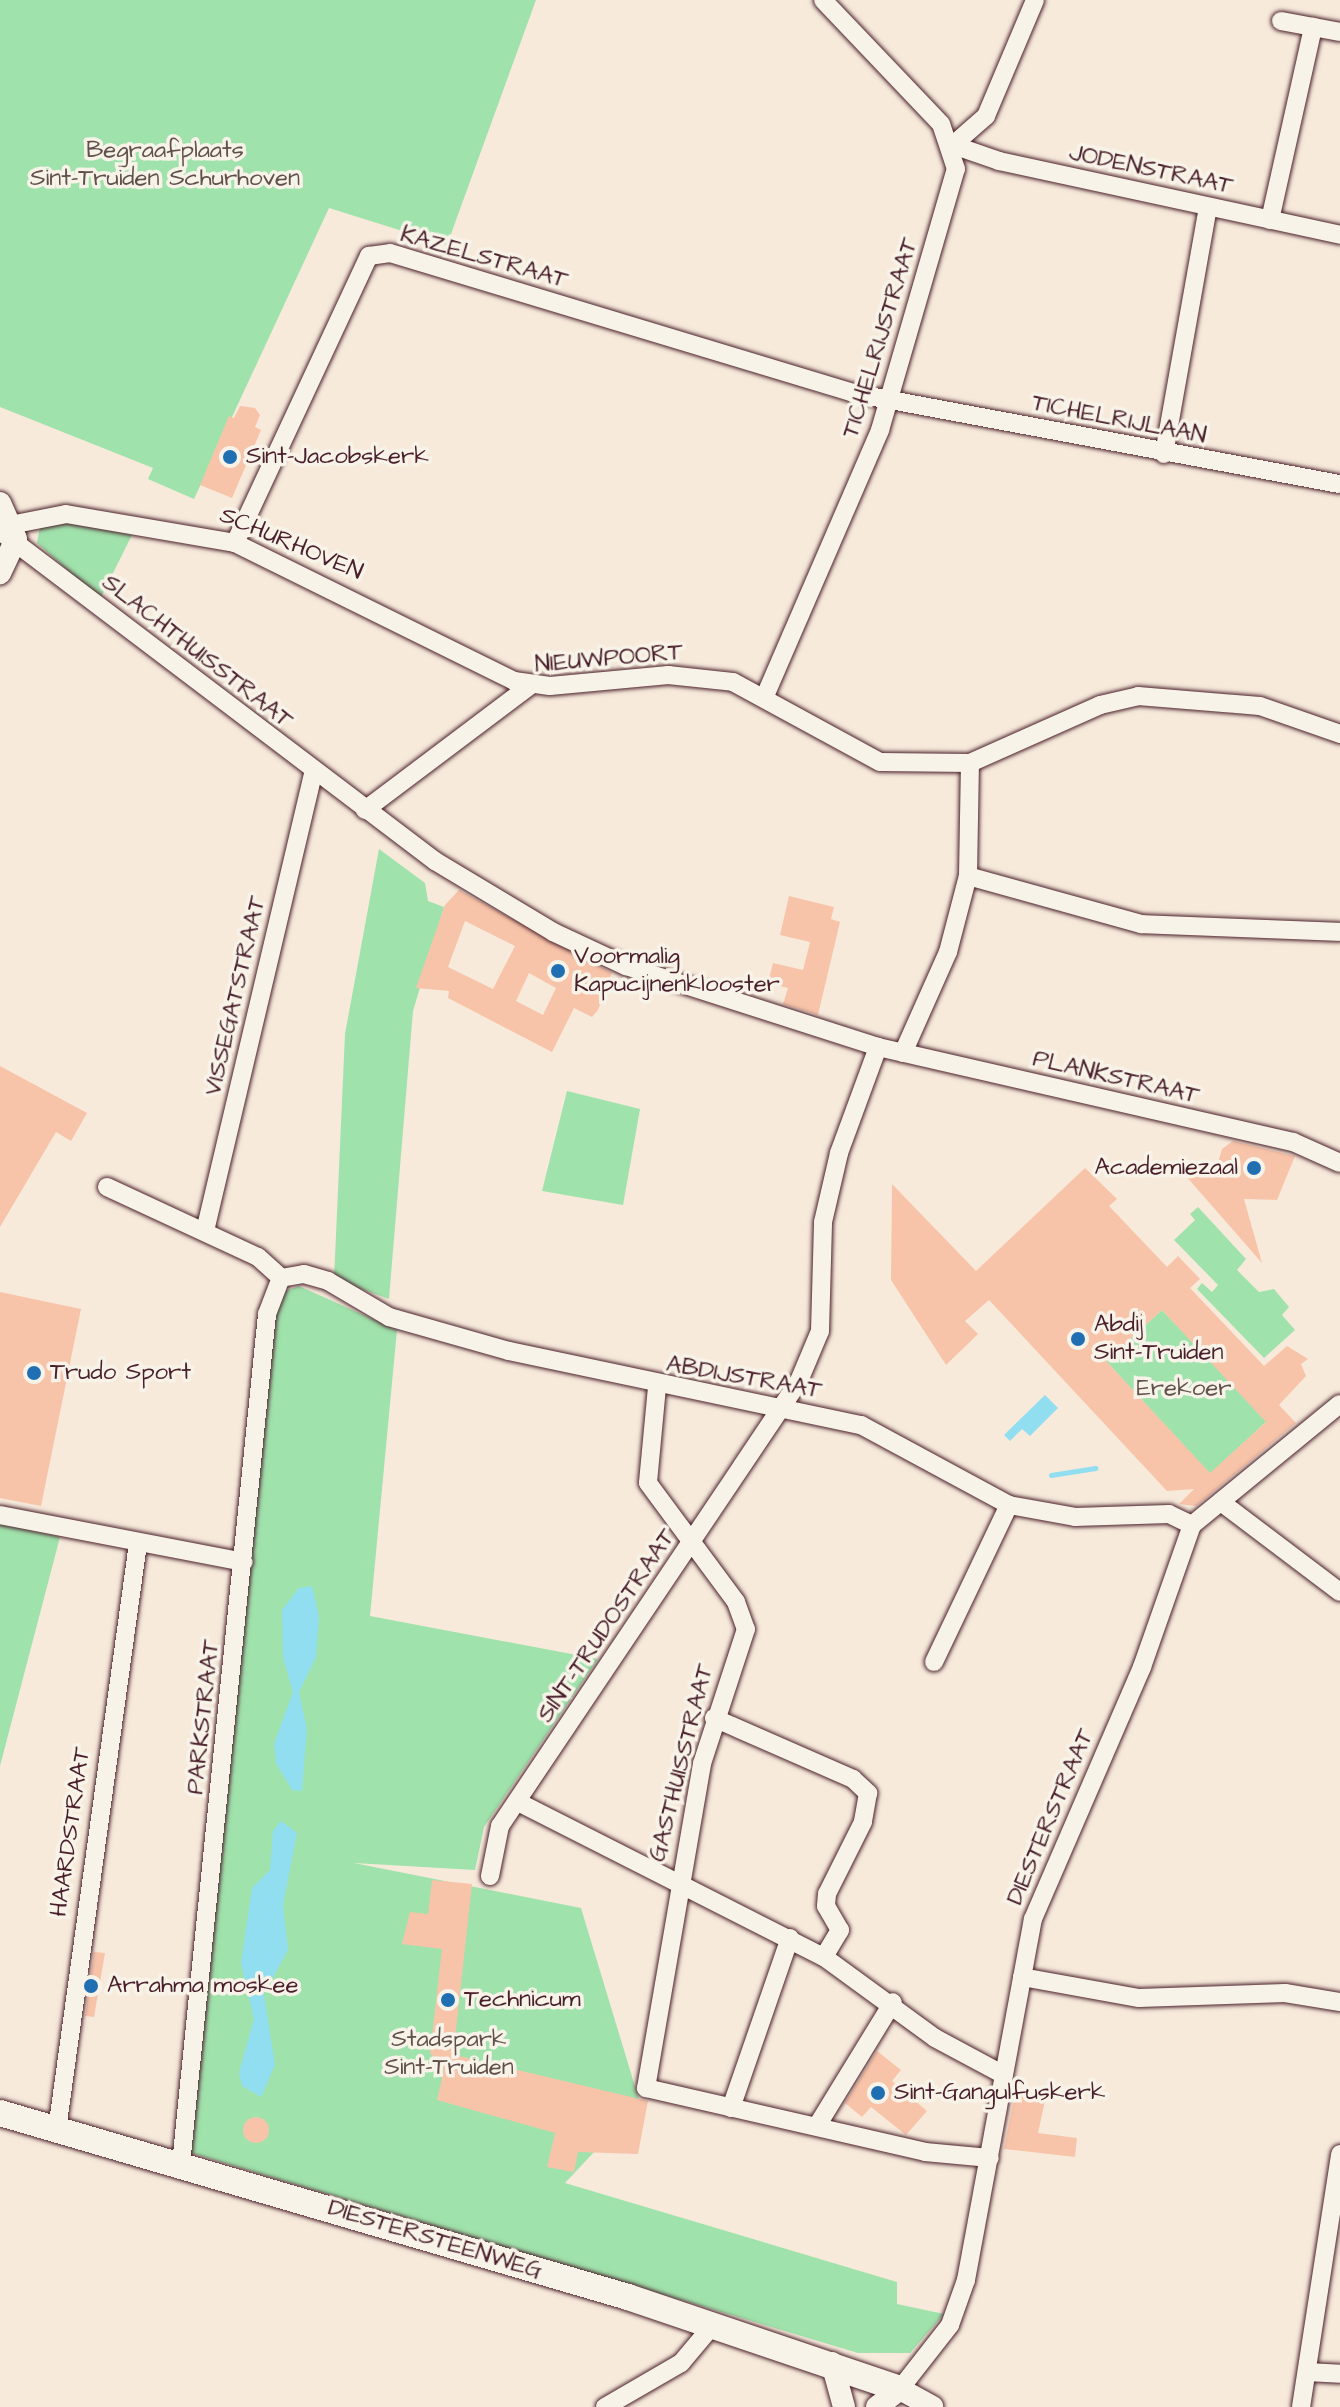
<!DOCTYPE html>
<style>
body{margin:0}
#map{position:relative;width:1340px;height:2407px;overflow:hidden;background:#f7eadb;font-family:"Architects Daughter",sans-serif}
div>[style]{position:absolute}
.green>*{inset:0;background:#a0e2ac}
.water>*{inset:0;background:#91def1}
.stream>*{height:5px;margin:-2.5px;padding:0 2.5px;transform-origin:2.5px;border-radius:2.5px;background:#91def1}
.building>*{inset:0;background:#f8c4a9}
.round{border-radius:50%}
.roads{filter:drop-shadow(0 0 2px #4a1f2b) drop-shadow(0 0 2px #4a1f2b)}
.minor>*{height:18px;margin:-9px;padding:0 9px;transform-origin:9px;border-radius:9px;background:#f7f3e8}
.tertiary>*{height:22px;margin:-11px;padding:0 11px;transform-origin:11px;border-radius:11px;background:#f7f3e8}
.secondary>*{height:26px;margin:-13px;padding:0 13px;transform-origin:13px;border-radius:13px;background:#f7f3e8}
.dots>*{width:22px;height:22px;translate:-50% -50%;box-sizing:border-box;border:4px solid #f7f3e8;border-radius:50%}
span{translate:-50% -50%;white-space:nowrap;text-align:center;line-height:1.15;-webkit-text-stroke:7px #f7f3e8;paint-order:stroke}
.park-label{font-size:24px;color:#60504b}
.street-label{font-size:24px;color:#4a1f2b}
.poi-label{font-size:24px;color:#4a1f2b}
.left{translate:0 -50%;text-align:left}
.right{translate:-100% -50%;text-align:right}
</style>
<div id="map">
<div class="green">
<i style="clip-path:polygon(0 0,536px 0,447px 245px,329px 208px,194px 499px,148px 479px,153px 468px,0 407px)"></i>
<i style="clip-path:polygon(66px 523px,132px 535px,100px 599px,37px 543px,40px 526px)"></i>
<i style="clip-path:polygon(379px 849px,425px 883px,428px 901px,444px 907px,413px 1011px,389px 1299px,334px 1279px,345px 1034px)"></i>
<i style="clip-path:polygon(567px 1091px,640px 1109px,623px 1205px,542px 1191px)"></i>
<i style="clip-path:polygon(1198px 1207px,1246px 1259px,1237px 1270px,1259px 1292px,1274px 1289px,1289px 1307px,1282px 1315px,1295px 1330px,1264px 1358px,1197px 1289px,1202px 1283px,1212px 1292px,1218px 1285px,1174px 1240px,1195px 1220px,1190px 1214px)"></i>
<i style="clip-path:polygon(299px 1286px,397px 1330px,370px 1616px,598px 1659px,484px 1827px,475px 1870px,354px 1863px,581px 1908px,640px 2103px,565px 2183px,897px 2282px,897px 2304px,944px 2314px,910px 2353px,858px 2353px,191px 2153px,276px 1313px,285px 1291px)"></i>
<i style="clip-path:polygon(1162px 1310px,1267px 1421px,1210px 1474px,1106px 1361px)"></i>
<i style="clip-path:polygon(0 1524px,60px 1537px,0 1766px)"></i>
</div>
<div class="water">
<i style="clip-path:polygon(1045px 1395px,1058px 1408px,1030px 1436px,1022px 1429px,1010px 1441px,1004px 1435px)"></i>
<i style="clip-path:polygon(312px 1586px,319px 1617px,316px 1657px,299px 1692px,307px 1729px,302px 1791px,292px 1790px,276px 1763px,274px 1744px,293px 1692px,283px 1657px,282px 1610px,299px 1588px)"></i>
<i style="clip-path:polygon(281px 1821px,297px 1833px,283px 1905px,288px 1950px,264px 1994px,275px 2065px,261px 2097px,242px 2086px,239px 2073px,254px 2019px,241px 1963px,252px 1888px,270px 1870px,273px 1831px)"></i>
</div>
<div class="stream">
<i style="left:1051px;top:1475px;width:45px;rotate:-9deg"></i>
</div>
<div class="building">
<i style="clip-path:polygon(240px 406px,255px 408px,260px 415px,255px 427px,261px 430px,232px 498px,200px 485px,229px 416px,234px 418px)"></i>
<i style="clip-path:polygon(evenodd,459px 890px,612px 973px,598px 1010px,592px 1017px,574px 1008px,552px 1052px,448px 998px,449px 991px,416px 988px,445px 905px,459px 890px,465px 921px,515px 946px,493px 989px,448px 967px,465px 921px,459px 890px,529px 973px,556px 988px,543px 1015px,516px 1001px,529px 973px)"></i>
<i style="clip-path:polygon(789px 896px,834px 907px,831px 919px,840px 922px,818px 1015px,783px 1004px,788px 988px,768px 983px,773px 963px,803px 970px,810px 942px,780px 935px)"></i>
<i style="clip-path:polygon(0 1066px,87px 1113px,71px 1141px,56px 1132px,0 1227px)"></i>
<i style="clip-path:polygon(1233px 1141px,1295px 1156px,1277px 1200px,1244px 1199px,1262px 1263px,1185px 1175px,1215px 1174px,1222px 1149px)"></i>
<i style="clip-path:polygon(evenodd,1085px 1168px,1117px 1199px,1109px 1206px,1167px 1267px,1178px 1256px,1200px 1279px,1190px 1288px,1264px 1366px,1287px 1346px,1308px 1359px,1301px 1364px,1306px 1376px,1279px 1405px,1296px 1423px,1196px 1506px,1179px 1504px,1194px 1489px,1167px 1491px,989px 1300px,965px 1321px,978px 1334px,946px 1365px,891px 1280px,892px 1184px,976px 1271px,1085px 1168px,1162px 1310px,1266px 1422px,1210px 1473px,1106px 1361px,1162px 1310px)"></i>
<i style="clip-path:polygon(0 1292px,81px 1309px,41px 1506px,0 1498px)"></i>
<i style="clip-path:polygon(432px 1880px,472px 1884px,454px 2048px,459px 2056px,648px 2101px,638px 2154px,578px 2152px,574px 2172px,547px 2167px,555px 2133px,437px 2100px,444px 2069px,430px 2053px,442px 1949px,402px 1944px,410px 1912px,428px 1914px)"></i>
<i style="clip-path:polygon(94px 1952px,105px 1953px,94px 2017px,85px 2016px)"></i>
<i style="clip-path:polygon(877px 2051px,901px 2070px,892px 2081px,927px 2111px,906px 2135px,871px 2107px,862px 2117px,845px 2103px)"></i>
<i style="clip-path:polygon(1016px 2087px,1046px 2096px,1038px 2133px,1077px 2138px,1075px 2157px,1004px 2149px)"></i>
<i class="round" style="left:243px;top:2117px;width:26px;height:26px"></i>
</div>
<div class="roads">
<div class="minor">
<i style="left:1281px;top:21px;width:60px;rotate:10.6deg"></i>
<i style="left:953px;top:145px;width:49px;rotate:19.2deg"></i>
<i style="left:999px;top:161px;width:349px;rotate:12.2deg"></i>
<i style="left:953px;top:145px;width:44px;rotate:-41.3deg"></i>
<i style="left:986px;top:116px;width:126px;rotate:-67.1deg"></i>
<i style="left:1270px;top:220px;width:198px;rotate:-77.4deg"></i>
<i style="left:1164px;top:454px;width:251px;rotate:-79.9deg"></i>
<i style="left:0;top:527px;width:67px;rotate:-11.1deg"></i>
<i style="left:66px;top:514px;width:171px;rotate:9.7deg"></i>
<i style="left:235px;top:543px;width:311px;rotate:26.3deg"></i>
<i style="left:514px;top:681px;width:36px;rotate:8deg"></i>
<i style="left:550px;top:686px;width:119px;rotate:-5.3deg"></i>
<i style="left:668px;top:675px;width:65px;rotate:6.1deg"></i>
<i style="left:733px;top:682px;width:167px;rotate:28.6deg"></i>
<i style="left:880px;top:762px;width:90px;rotate:0.6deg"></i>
<i style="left:970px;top:763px;width:142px;rotate:-24deg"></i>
<i style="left:1100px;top:705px;width:39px;rotate:-13deg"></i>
<i style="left:1138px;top:696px;width:122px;rotate:4.7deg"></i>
<i style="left:1260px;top:706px;width:85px;rotate:19.3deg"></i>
<i style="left:0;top:531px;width:546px;rotate:37.18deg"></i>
<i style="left:435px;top:861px;width:138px;rotate:31deg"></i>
<i style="left:553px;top:932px;width:81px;rotate:25deg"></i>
<i style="left:626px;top:966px;width:265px;rotate:17.8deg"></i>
<i style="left:878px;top:1047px;width:426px;rotate:12.9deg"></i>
<i style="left:1293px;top:1142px;width:51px;rotate:24.1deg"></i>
<i style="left:235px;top:543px;width:317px;rotate:-65deg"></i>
<i style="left:369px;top:256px;width:21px;rotate:-8deg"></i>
<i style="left:390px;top:253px;width:484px;rotate:16.8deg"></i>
<i style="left:853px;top:393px;width:495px;rotate:10.6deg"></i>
<i style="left:765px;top:696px;width:290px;rotate:-66.6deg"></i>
<i style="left:880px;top:430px;width:272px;rotate:-73.8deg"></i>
<i style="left:956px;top:169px;width:47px;rotate:-108.4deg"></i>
<i style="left:941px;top:124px;width:171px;rotate:-133.6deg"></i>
<i style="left:365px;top:810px;width:209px;rotate:-37deg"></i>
<i style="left:968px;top:876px;width:180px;rotate:15.5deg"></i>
<i style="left:1141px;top:924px;width:199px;rotate:2.3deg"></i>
<i style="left:903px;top:1053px;width:111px;rotate:-66deg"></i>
<i style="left:948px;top:952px;width:79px;rotate:-75.3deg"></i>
<i style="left:968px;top:876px;width:113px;rotate:-89deg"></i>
<i style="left:107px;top:1187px;width:166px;rotate:24.9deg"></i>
<i style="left:258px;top:1257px;width:31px;rotate:42deg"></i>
<i style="left:205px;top:1231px;width:471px;rotate:-76.7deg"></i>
<i style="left:281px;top:1278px;width:23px;rotate:-10deg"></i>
<i style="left:304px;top:1274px;width:25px;rotate:16deg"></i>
<i style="left:328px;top:1281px;width:71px;rotate:30.5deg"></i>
<i style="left:389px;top:1317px;width:125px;rotate:15.8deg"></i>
<i style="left:509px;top:1351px;width:360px;rotate:11.9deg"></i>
<i style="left:861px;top:1425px;width:168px;rotate:28.4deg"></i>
<i style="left:1009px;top:1505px;width:67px;rotate:10.3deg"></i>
<i style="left:1075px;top:1517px;width:94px;rotate:-1.8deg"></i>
<i style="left:1169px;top:1514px;width:25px;rotate:26deg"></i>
<i style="left:657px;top:1387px;width:96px;rotate:95.4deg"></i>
<i style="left:648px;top:1483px;width:148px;rotate:53.5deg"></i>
<i style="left:736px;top:1602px;width:29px;rotate:70deg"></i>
<i style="left:746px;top:1629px;width:142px;rotate:108.1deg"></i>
<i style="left:702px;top:1764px;width:329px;rotate:99.8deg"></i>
<i style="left:646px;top:2088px;width:286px;rotate:12.9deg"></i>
<i style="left:925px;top:2152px;width:65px;rotate:5.3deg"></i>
<i style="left:1221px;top:1502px;width:149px;rotate:37.1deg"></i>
<i style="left:0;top:1515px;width:248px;rotate:10.9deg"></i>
<i style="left:934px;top:1662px;width:174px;rotate:-64.5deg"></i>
<i style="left:714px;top:1718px;width:152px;rotate:23.7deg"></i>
<i style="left:853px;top:1779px;width:21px;rotate:43deg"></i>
<i style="left:868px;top:1793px;width:29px;rotate:100deg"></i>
<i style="left:863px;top:1822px;width:80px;rotate:116.6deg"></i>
<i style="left:827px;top:1894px;width:12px;rotate:95deg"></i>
<i style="left:826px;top:1906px;width:28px;rotate:60deg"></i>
<i style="left:840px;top:1930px;width:31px;rotate:121deg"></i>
<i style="left:518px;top:1802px;width:343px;rotate:26.9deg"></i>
<i style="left:824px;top:1957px;width:137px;rotate:36.1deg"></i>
<i style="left:935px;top:2038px;width:78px;rotate:28.2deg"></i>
<i style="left:490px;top:1876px;width:51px;rotate:-78.7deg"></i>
<i style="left:500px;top:1826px;width:536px;rotate:-56.1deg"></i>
<i style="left:799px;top:1381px;width:54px;rotate:-67.2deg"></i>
<i style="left:820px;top:1331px;width:109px;rotate:-88.4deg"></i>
<i style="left:823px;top:1222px;width:71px;rotate:-76.9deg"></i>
<i style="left:839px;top:1153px;width:113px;rotate:-69.8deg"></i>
<i style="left:1022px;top:1977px;width:119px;rotate:10.2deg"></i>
<i style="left:1139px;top:1998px;width:146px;rotate:-2deg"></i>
<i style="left:1285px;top:1993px;width:56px;rotate:9.3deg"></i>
<i style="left:731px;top:2108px;width:180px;rotate:-70.9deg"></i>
<i style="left:817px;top:2126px;width:145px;rotate:-58.5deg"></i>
<i style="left:57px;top:2130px;width:593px;rotate:-82.14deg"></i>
<i style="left:181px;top:2164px;width:854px;rotate:-84.22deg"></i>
<i style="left:267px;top:1314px;width:39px;rotate:-69deg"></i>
<i style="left:1307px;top:2372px;width:33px;rotate:3deg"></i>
<i style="left:900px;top:2389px;width:81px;rotate:-52deg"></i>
<i style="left:950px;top:2325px;width:48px;rotate:-70.4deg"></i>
<i style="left:966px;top:2280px;width:367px;rotate:-79.5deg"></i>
<i style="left:1033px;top:1919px;width:275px;rotate:-66.6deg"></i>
<i style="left:1142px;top:1667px;width:151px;rotate:-70.6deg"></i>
<i style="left:1192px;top:1525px;width:191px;rotate:-39.3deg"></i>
<i style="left:605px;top:2407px;width:88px;rotate:-30.1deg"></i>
<i style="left:681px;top:2363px;width:48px;rotate:-50deg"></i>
<i style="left:1301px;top:2407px;width:256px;rotate:-81.2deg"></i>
</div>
<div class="tertiary">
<i style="left:0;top:503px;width:39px;rotate:66deg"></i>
<i style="left:16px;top:539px;width:38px;rotate:115deg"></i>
<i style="left:832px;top:2363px;width:46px;rotate:74.7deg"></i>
<i style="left:877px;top:2407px;width:29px;rotate:-38deg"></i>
<i style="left:900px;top:2389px;width:37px;rotate:29deg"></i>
</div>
<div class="secondary">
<i style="left:0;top:2113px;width:654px;rotate:16.33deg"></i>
<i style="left:628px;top:2297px;width:287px;rotate:18.7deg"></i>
</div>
</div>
<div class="dots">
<i style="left:230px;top:457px;background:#1f6fb2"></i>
<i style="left:558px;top:971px;background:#1f6fb2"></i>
<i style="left:1254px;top:1168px;background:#1f6fb2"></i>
<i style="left:1078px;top:1339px;background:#1f6fb2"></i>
<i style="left:34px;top:1373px;background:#1f6fb2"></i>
<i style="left:91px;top:1986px;background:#1f6fb2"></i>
<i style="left:448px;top:2000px;background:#1f6fb2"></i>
<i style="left:878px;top:2093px;background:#1f6fb2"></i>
</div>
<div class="park-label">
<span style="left:165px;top:165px">Begraafplaats<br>Sint-Truiden Schurhoven</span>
<span style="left:1184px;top:1389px">Erekoer</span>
<span style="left:449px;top:2054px">Stadspark<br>Sint-Truiden</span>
</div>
<div class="street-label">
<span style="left:1151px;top:170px;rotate:12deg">JODENSTRAAT</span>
<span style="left:484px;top:258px;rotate:16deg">KAZELSTRAAT</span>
<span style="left:881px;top:338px;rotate:-73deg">TICHELRIJSTRAAT</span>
<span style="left:1119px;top:420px;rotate:11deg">TICHELRIJLAAN</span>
<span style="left:291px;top:544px;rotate:23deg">SCHURHOVEN</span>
<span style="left:197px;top:652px;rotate:38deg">SLACHTHUISSTRAAT</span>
<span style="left:609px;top:659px;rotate:-5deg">NIEUWPOORT</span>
<span style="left:236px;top:996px;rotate:-77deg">VISSEGATSTRAAT</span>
<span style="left:1116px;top:1078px;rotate:13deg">PLANKSTRAAT</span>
<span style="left:744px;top:1378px;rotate:10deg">ABDIJSTRAAT</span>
<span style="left:607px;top:1626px;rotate:-56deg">SINT-TRUDOSTRAAT</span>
<span style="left:204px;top:1717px;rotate:-84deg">PARKSTRAAT</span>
<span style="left:682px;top:1763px;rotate:-76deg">GASTHUISSTRAAT</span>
<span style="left:1051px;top:1817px;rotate:-67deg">DIESTERSTRAAT</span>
<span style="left:71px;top:1832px;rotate:-82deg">HAARDSTRAAT</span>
<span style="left:435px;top:2240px;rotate:17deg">DIESTERSTEENWEG</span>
</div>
<div class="poi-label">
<span class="left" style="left:246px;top:457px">Sint-Jacobskerk</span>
<span class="left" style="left:574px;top:971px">Voormalig<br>Kapucijnenklooster</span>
<span class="right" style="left:1238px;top:1168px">Academiezaal</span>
<span class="left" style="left:1094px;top:1339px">Abdij<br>Sint-Truiden</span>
<span class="left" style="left:50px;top:1373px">Trudo Sport</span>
<span class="left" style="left:107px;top:1986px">Arrahma moskee</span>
<span class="left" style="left:464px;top:2000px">Technicum</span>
<span class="left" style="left:894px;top:2093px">Sint-Gangulfuskerk</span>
</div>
</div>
